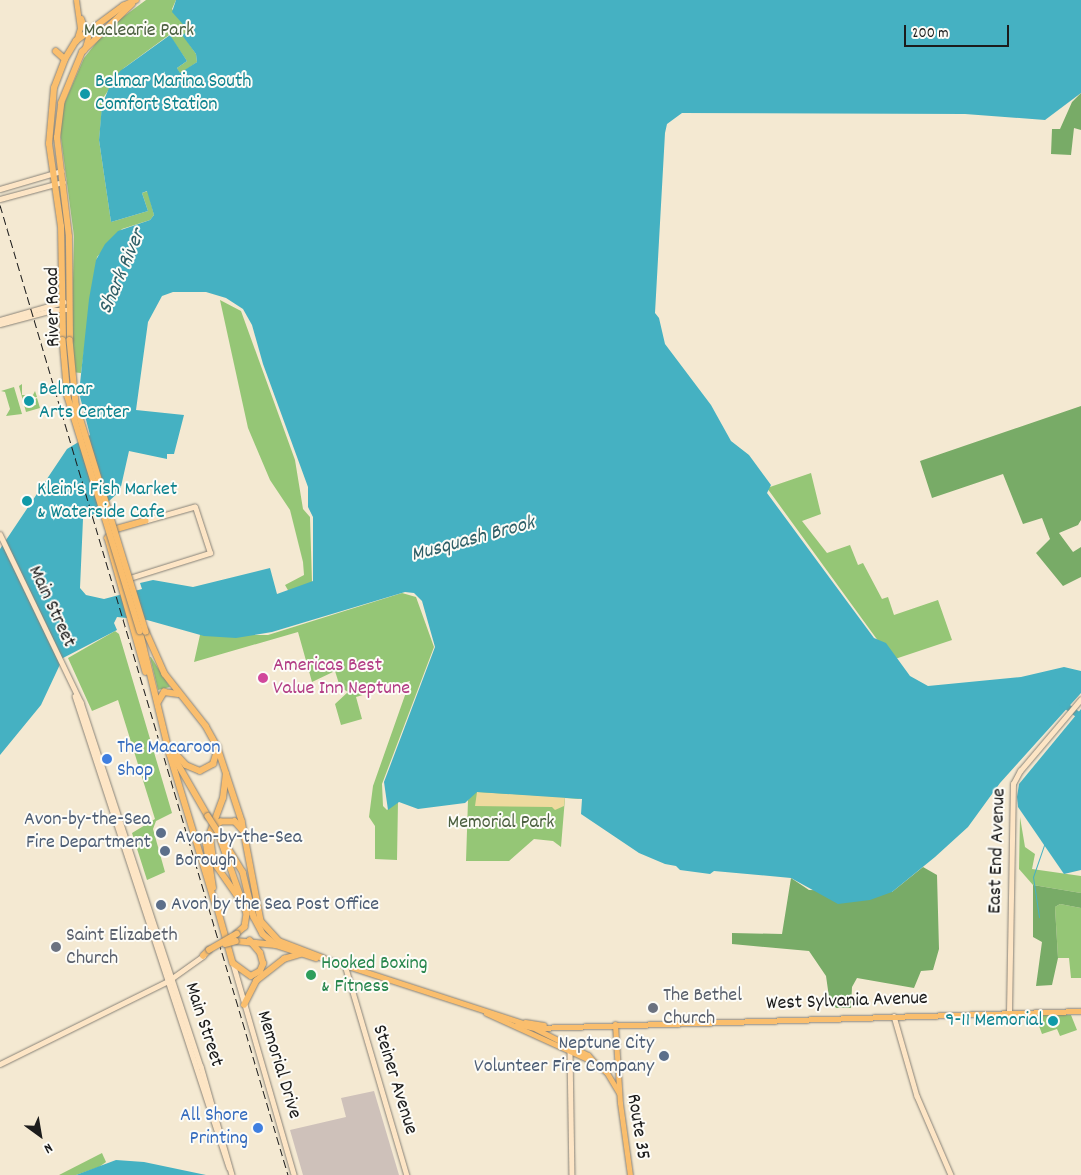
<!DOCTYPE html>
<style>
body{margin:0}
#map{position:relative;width:1081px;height:1175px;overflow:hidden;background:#f4e9d2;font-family:Dekko,sans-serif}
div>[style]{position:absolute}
.industrial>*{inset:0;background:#cec1ba}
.green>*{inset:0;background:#95c676}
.forest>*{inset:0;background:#78ab67}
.sand>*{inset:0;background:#eeda9e}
.water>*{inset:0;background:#45b1c2}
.stream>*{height:1px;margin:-0.5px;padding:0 0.5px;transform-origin:0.5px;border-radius:0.5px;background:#45b1c2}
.river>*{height:6px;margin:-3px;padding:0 3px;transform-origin:3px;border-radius:3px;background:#45b1c2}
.roads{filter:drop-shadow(0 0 1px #888277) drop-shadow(0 0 1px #888277)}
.secondary>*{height:4.5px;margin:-2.25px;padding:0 2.25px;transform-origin:2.25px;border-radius:2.25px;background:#fde5c5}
.primary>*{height:5px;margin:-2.5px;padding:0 2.5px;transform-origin:2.5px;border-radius:2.5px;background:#fabe6d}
.highway>*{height:5.5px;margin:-2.75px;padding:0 2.75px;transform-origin:2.75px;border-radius:2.75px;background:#fabe6d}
.rail>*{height:1px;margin-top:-0.5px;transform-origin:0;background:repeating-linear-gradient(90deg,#1c1c1c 0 8px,transparent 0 12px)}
.bridges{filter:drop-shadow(0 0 1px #888277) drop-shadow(0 0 1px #888277)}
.highway-bridge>*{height:5.5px;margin:-2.75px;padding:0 2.75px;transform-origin:2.75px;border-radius:2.75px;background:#fabe6d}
.dots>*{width:14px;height:14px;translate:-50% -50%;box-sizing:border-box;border:2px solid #fdfcf7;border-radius:50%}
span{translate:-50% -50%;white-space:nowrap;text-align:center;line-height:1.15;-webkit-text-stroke:4px #fdfcf7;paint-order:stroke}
.park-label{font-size:20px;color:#4c6040}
.culture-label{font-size:20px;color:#0d838f}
.left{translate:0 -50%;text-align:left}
.right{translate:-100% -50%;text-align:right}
.street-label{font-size:20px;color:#1c1c1c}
.hotel-label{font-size:20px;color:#b23c85}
.shop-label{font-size:20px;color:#366cbe}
.service-label{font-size:20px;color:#4e5e75}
.worship-label{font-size:20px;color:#5b616d}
.leisure-label{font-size:20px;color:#27864d}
.water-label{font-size:21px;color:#2e5f67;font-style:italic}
.north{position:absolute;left:15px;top:1110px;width:50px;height:50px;-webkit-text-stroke:4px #fdfcf7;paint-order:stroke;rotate:148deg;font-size:14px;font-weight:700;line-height:20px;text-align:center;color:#1c1c1c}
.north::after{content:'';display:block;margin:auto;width:18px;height:22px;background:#1c1c1c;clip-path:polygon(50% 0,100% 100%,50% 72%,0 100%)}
.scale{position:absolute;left:904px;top:25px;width:105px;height:22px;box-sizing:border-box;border:2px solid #1c1c1c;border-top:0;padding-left:6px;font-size:15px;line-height:18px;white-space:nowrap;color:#1c1c1c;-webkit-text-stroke:4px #fdfcf7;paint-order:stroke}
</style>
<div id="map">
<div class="industrial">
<i style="clip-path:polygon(374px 1091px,399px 1175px,303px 1175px,290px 1130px,346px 1117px,341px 1098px)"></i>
</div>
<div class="green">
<i style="clip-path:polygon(176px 0,172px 9px,189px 31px,183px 35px,196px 54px,197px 62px,180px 74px,177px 68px,187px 61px,169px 35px,124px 68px,103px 98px,99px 140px,111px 222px,148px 211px,142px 193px,148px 191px,154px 215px,150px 220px,122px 229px,97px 257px,81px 373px,71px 372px,74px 236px,60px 131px,64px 104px,84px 58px,108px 28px,146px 0)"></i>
<i style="clip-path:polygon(220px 300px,241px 311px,295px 460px,303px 509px,310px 517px,312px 582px,289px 592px,285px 585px,304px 575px,303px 562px,290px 510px,270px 480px,248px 428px)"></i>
<i style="clip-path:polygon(22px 384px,22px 395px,33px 395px,35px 391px,37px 397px,26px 398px,28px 406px,36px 405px,35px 401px,31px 402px,37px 398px,40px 408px,26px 412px,19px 386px)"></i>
<i style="clip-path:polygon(14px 387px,22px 414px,6px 416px,10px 409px,5px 392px,1px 391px)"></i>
<i style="clip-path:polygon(811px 473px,821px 514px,802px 521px,827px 553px,850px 545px,858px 565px,863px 563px,882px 599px,888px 597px,894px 615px,938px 600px,952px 640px,892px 660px,767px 488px)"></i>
<i style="clip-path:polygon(402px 593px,416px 597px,434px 647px,382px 784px,383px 806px,387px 810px,398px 801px,397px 860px,375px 859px,375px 826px,369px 817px,373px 786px,410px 681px,356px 697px,362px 719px,341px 725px,335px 704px,348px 692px,340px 687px,335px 671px,312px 682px,298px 632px,194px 662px,200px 635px,268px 635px)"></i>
<i style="clip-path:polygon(115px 631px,119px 634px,172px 813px,156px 821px,153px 829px,165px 872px,147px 880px,132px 833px,155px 819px,118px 700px,92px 711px,68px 658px)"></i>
<i style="clip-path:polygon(150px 657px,151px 657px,170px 687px,158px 690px)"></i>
<i style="clip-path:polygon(476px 789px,561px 792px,581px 799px,565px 798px,561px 847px,553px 841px,534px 839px,509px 861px,466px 861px,468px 800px)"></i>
<i style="clip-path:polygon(1020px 817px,1025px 847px,1035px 854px,1032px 869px,1081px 876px,1081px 893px,1033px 885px,1019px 869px)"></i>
<i style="clip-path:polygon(1060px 904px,1081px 908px,1081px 978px,1071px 978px,1069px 958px,1058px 958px,1055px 907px)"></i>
<i style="clip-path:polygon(1035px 1015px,1071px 1015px,1077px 1030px,1060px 1036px,1057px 1029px,1042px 1034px)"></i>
<i style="clip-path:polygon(102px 1153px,106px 1162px,99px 1167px,76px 1175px,59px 1175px)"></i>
</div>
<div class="forest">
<i style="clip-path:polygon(1081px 93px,1081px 130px,1074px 128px,1071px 155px,1051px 154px,1052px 129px,1060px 129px,1072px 102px)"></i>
<i style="clip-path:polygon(1081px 406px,1081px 520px,1078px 525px,1059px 533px,1073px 552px,1081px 547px,1081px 577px,1063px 586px,1036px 553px,1050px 539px,1042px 518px,1023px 524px,1003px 474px,932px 498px,920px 461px)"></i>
<i style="clip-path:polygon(923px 867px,937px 875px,939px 949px,933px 970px,921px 971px,914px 988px,857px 978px,852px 987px,851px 1008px,836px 1008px,829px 997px,826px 976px,809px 951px,732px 944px,732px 933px,782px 934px,791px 878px,809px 890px,892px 892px)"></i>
<i style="clip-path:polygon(1033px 885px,1081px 893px,1081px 908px,1060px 904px,1055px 907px,1058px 958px,1052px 985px,1036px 986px,1042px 942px,1033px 937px)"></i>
</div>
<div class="sand">
<i style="clip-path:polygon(477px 792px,565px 797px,564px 806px,555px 810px,552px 807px,475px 806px)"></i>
</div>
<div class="water">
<i style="clip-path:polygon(evenodd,176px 0,1081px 0,1081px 93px,1045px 120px,965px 114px,682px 113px,667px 124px,665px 133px,655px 313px,659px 318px,665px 344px,711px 405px,731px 441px,749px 455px,771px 485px,767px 493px,874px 638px,886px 643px,910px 676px,928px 686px,1021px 677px,1064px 667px,1081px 671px,1081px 693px,1000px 783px,968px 827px,935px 857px,892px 892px,870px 900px,838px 904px,791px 878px,714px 871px,710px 874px,680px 870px,676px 866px,665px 864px,639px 853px,581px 814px,582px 799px,477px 792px,465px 803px,418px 809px,399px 802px,388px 810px,384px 782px,435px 647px,422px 601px,414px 593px,405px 592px,272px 632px,236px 638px,204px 636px,147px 620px,117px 617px,114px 623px,117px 630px,63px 658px,41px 705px,0 755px,0 549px,67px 449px,90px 435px,79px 393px,89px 299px,96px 260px,105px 244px,118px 231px,150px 220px,154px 215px,147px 191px,142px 193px,148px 211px,111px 222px,99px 140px,102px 105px,111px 83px,120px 71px,170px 35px,187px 61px,177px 68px,180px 73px,197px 62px,196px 54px,182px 35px,189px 31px,172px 12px,176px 0,173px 292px,206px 292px,226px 298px,243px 309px,252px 325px,263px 364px,308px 487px,308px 507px,313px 517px,313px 581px,277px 594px,270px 568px,193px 587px,153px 580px,140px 583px,142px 589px,104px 599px,86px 595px,80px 588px,83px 519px,96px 513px,120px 491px,129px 451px,167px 459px,167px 454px,174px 454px,184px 415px,136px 410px,148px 322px,162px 296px,173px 292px)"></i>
<i style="clip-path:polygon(1081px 709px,1081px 870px,1064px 874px,1018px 807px,1017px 797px,1019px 784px)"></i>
<i style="clip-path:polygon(116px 1160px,144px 1162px,206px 1175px,76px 1175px)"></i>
</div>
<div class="stream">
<i style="left:1039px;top:917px;width:40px;rotate:-98.5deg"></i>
<i style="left:1033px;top:877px;width:34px;rotate:-71deg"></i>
</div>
<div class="river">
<i style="left:1062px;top:703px;width:24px;rotate:36deg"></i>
</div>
<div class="roads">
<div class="secondary">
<i style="left:0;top:189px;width:64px;rotate:-16.4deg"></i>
<i style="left:0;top:199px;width:65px;rotate:-15.1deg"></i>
<i style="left:0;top:320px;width:66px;rotate:-15.9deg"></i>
<i style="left:0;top:324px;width:55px;rotate:-14.8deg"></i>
<i style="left:53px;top:310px;width:17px"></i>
<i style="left:0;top:534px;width:187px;rotate:64.3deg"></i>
<i style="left:81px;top:702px;width:383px;rotate:71.8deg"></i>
<i style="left:201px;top:1066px;width:113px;rotate:74.1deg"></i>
<i style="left:130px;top:578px;width:84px;rotate:-17.4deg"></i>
<i style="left:210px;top:553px;width:48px;rotate:-108.1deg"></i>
<i style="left:195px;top:507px;width:51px;rotate:164.1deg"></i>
<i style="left:75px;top:696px;width:496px;rotate:71.9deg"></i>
<i style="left:233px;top:963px;width:221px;rotate:73.9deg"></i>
<i style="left:345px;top:965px;width:219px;rotate:73.6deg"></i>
<i style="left:1009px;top:1012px;width:228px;rotate:-89deg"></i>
<i style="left:1013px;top:784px;width:15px;rotate:-62deg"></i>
<i style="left:1020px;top:771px;width:94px;rotate:-49.7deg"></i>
<i style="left:894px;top:1016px;width:83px;rotate:74deg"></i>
<i style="left:917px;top:1096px;width:86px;rotate:66.7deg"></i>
<i style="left:570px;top:1051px;width:124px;rotate:89.1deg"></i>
<i style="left:0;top:1064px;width:187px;rotate:-26.3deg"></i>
<i style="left:168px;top:981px;width:43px;rotate:-35.5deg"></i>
</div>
<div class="primary">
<i style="left:76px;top:0;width:28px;rotate:82deg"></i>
<i style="left:80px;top:28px;width:14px;rotate:107deg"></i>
<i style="left:81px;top:18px;width:20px;rotate:70deg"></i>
<i style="left:88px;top:37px;width:14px;rotate:107deg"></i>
<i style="left:323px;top:958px;width:213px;rotate:18deg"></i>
<i style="left:486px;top:1013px;width:119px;rotate:24.4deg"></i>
<i style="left:594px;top:1062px;width:17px;rotate:40deg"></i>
<i style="left:607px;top:1073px;width:23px;rotate:59deg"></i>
<i style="left:525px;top:1022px;width:19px;rotate:9deg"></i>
<i style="left:517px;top:1024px;width:18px;rotate:13deg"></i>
<i style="left:535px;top:1028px;width:546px;rotate:-1.78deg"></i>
<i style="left:615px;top:1024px;width:79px;rotate:86.4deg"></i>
<i style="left:620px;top:1103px;width:73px;rotate:82.1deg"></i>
<i style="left:536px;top:1029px;width:58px;rotate:26.6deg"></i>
<i style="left:588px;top:1055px;width:9px;rotate:49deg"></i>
</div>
<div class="highway">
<i style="left:56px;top:51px;width:12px;rotate:42deg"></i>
<i style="left:63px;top:340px;width:113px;rotate:-91deg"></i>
<i style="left:61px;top:227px;width:84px;rotate:-98.2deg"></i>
<i style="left:49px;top:144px;width:56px;rotate:-84.9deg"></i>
<i style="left:54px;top:88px;width:31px;rotate:-69deg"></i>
<i style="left:65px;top:59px;width:21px;rotate:-59deg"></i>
<i style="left:76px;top:41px;width:59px;rotate:-36.7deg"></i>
<i style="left:123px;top:6px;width:14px;rotate:-25deg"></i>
<i style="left:70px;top:340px;width:103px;rotate:-90.6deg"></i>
<i style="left:69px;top:237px;width:100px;rotate:-96.9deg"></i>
<i style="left:57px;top:138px;width:35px;rotate:-83deg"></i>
<i style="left:61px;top:103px;width:55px;rotate:-67.6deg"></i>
<i style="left:82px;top:52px;width:69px;rotate:-43.8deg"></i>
<i style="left:146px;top:521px;width:33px;rotate:164deg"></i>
<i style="left:114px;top:530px;width:10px;rotate:127deg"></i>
<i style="left:108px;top:538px;width:139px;rotate:74.2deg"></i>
<i style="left:140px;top:631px;width:127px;rotate:76.3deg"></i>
<i style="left:170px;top:754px;width:158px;rotate:73.1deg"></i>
<i style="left:146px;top:631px;width:47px;rotate:66.2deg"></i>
<i style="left:165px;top:674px;width:66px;rotate:51.7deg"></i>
<i style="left:206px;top:726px;width:25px;rotate:61deg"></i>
<i style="left:218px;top:748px;width:77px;rotate:71.8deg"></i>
<i style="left:242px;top:821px;width:102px;rotate:79.2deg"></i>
<i style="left:261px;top:921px;width:27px;rotate:48deg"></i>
<i style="left:279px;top:941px;width:47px;rotate:21.1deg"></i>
<i style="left:158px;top:702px;width:12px;rotate:-59deg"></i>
<i style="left:164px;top:692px;width:14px;rotate:8deg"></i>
<i style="left:169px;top:746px;width:25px;rotate:48deg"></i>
<i style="left:186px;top:765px;width:15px;rotate:23deg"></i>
<i style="left:200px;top:771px;width:15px;rotate:-28deg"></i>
<i style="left:213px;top:764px;width:17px;rotate:-73deg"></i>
<i style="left:174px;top:757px;width:68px;rotate:60deg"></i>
<i style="left:242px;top:830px;width:11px;rotate:-131deg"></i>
<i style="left:235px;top:822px;width:14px;rotate:180deg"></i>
<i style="left:221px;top:822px;width:11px;rotate:139deg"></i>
<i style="left:213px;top:829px;width:12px;rotate:99deg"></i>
<i style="left:211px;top:841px;width:21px;rotate:82deg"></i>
<i style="left:214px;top:862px;width:52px;rotate:55.1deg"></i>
<i style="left:219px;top:833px;width:46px;rotate:58.4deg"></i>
<i style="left:243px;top:872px;width:46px;rotate:76.3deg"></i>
<i style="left:254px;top:917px;width:19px;rotate:62deg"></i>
<i style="left:263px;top:934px;width:17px;rotate:40deg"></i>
<i style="left:276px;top:945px;width:42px;rotate:18deg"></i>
<i style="left:221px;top:840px;width:78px;rotate:70.6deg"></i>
<i style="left:247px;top:914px;width:13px;rotate:99deg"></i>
<i style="left:245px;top:927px;width:11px;rotate:139deg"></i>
<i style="left:213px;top:888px;width:45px;rotate:-99deg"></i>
<i style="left:206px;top:844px;width:49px;rotate:-69.7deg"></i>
<i style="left:223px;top:798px;width:24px;rotate:-83deg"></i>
<i style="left:216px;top:902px;width:63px;rotate:74.4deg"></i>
<i style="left:233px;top:963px;width:22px;rotate:36deg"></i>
<i style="left:251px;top:976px;width:10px;rotate:-29deg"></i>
<i style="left:260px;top:971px;width:8px;rotate:-67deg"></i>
<i style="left:263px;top:964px;width:11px;rotate:-105deg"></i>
<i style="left:260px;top:953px;width:16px;rotate:-130deg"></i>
<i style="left:236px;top:941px;width:40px;rotate:5.7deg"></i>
<i style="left:203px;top:956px;width:8px;rotate:-45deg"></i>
<i style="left:244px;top:1005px;width:27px;rotate:-63deg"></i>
<i style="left:256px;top:981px;width:36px;rotate:-38deg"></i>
<i style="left:284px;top:959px;width:17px;rotate:-17deg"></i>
</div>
</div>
<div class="rail">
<i style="left:0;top:205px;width:1012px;rotate:73.46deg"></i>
</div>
<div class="bridges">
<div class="highway-bridge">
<i style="left:63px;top:340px;width:57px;rotate:85deg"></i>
<i style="left:68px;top:397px;width:245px;rotate:72.9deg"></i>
<i style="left:70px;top:340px;width:64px;rotate:84.6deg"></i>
<i style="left:76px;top:404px;width:238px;rotate:72.9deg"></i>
<i style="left:208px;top:816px;width:20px;rotate:57deg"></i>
<i style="left:225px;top:944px;width:11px;rotate:-15deg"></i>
<i style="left:209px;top:950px;width:32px;rotate:-30deg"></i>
</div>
</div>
<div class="dots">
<i style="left:85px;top:94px;background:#0f9aa8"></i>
<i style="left:29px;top:401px;background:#0f9aa8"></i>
<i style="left:27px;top:501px;background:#0f9aa8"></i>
<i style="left:263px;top:678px;background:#d1479c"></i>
<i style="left:107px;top:759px;background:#3f7fe0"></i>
<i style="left:161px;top:833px;background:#5c6f8a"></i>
<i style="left:165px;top:851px;background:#5c6f8a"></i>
<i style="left:161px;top:905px;background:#5c6f8a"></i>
<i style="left:56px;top:947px;background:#6b7280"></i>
<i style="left:311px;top:975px;background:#2e9e5b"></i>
<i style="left:653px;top:1008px;background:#6b7280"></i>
<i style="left:1053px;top:1021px;background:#0f9aa8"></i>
<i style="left:664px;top:1056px;background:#5c6f8a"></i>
<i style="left:258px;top:1128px;background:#3f7fe0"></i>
</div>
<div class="park-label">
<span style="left:139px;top:31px">Maclearie Park</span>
<span style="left:501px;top:823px">Memorial Park</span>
</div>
<div class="culture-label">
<span class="left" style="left:95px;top:94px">Belmar Marina South<br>Comfort Station</span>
<span class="left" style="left:39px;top:402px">Belmar<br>Arts Center</span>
<span class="left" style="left:37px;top:502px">Klein's Fish Market<br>&amp; Waterside Cafe</span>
<span class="right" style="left:1043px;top:1021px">9-11 Memorial</span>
</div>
<div class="street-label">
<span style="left:54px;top:307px;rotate:-91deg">River Road</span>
<span style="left:51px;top:607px;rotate:65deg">Main Street</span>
<span style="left:998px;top:851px;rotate:-88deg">East End Avenue</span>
<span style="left:847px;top:1002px;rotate:-2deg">West Sylvania Avenue</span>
<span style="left:203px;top:1025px;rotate:72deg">Main Street</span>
<span style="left:278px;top:1065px;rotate:73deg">Memorial Drive</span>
<span style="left:394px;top:1080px;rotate:73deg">Steiner Avenue</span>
<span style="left:637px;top:1127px;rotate:81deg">Route 35</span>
</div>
<div class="hotel-label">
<span class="left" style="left:273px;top:678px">Americas Best<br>Value Inn Neptune</span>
</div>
<div class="shop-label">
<span class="left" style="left:117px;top:760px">The Macaroon<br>Shop</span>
<span class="right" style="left:248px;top:1128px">All Shore<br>Printing</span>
</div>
<div class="service-label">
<span class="right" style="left:151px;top:832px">Avon-by-the-Sea<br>Fire Department</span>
<span class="left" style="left:175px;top:850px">Avon-by-the-Sea<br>Borough</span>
<span class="left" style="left:171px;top:905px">Avon by the Sea Post Office</span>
<span class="right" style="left:654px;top:1056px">Neptune City<br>Volunteer Fire Company</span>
</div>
<div class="worship-label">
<span class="left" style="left:66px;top:948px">Saint Elizabeth<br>Church</span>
<span class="left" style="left:663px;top:1008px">The Bethel<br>Church</span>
</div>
<div class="leisure-label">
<span class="left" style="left:321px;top:976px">Hooked Boxing<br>&amp; Fitness</span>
</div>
<div class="water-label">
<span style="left:123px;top:272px;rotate:-67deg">Shark River</span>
<span style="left:473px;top:540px;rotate:-15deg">Musquash Brook</span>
</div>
<div class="north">N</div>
<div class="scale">200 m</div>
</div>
